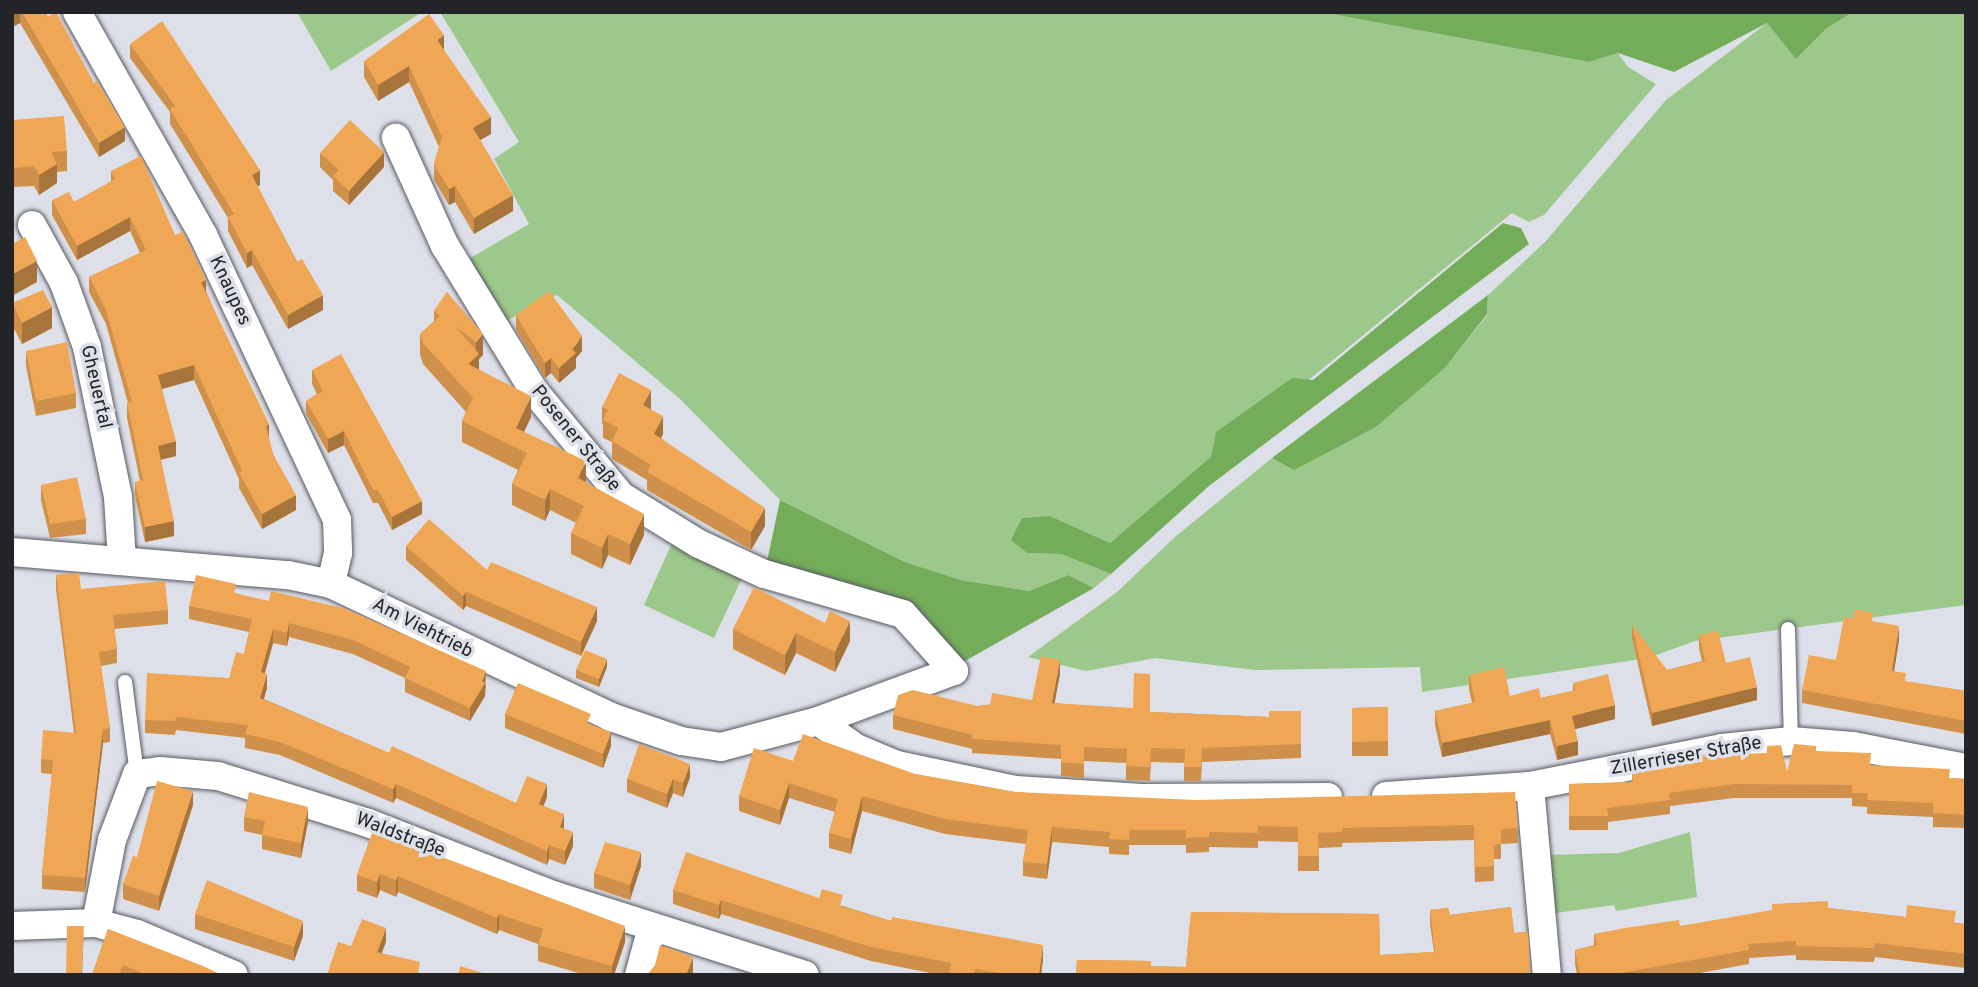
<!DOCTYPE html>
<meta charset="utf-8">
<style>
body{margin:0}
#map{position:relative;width:1978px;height:987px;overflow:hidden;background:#dee0e9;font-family:Overpass,sans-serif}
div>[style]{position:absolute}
.green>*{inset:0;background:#9dc88b}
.forest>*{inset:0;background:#74ad5a}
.roads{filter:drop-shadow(0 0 2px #575961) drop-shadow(0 0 2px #575961)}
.lane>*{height:14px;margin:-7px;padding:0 7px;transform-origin:7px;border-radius:7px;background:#fff}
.street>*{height:28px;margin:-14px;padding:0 14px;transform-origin:14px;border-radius:14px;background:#fff}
.wall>*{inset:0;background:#ce904a}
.shaded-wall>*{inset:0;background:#a7753c}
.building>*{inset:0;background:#efa756}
span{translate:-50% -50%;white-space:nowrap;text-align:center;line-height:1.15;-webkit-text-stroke:7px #dee0e9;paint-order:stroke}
.street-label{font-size:19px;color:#232427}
.frame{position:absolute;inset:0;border:14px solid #232427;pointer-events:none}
</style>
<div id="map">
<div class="green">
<i style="clip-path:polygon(297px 12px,422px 12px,331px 71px)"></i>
<i style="clip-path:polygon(440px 12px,1321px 12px,1589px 62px,1618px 53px,1628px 67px,1656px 84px,1544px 215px,1529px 222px,1512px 213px,1110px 543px,1050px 516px,1027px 553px,1061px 554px,1111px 574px,1094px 588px,1068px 575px,1029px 591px,961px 580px,905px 562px,780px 500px,680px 399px,557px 295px,502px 323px,465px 261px,529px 224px,494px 159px,519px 142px)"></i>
<i style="clip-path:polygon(1853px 12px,1966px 12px,1966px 605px,1695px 641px,1648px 658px,1422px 692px,1420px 667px,1255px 670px,1155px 658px,1086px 671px,1028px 657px,1117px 592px,1176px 536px,1272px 458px,1294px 469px,1376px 427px,1445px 368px,1487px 315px,1488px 295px,1545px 242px,1666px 100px,1767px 23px,1796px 59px,1826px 29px)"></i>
<i style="clip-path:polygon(672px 543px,743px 576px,714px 638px,644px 605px)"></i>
<i style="clip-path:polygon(1690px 832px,1697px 897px,1616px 911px,1614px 905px,1549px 914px,1543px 855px,1619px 853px)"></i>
</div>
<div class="forest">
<i style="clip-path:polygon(1321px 12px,1853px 12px,1826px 29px,1796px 59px,1767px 23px,1674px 72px,1618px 53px,1589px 62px)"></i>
<i style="clip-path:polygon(1503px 223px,1521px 228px,1529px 244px,1209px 486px,1111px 574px,1061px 554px,1027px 553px,1011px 540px,1022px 518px,1050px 516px,1110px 543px,1211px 457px,1216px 432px,1292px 378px,1313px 380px)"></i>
<i style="clip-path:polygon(1488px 295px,1487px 314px,1445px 368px,1376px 427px,1294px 470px,1272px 458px)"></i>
<i style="clip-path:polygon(780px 500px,905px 562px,961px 580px,1029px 591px,1068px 575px,1094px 588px,956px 666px,905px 610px,765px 571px)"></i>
</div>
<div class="roads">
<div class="lane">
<i style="left:1788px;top:629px;width:112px;rotate:88.5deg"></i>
<i style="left:125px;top:682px;width:93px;rotate:82.6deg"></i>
</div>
<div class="street">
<i style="left:77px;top:12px;width:256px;rotate:60.5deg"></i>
<i style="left:203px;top:235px;width:315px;rotate:64.8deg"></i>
<i style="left:337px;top:520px;width:33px;rotate:88deg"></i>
<i style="left:338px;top:553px;width:32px;rotate:103deg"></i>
<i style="left:32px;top:225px;width:66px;rotate:61.1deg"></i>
<i style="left:64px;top:283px;width:68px;rotate:70.2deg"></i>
<i style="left:87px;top:347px;width:153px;rotate:78.3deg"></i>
<i style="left:118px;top:497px;width:64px;rotate:86.4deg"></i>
<i style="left:12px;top:552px;width:277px;rotate:4.8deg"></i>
<i style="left:288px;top:575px;width:44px;rotate:11.8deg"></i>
<i style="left:331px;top:584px;width:310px;rotate:25.4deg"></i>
<i style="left:611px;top:717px;width:74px;rotate:18.9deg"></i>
<i style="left:681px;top:741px;width:40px;rotate:8.5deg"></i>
<i style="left:721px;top:747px;width:100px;rotate:-15deg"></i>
<i style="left:818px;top:721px;width:145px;rotate:-20.2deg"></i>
<i style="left:954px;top:671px;width:76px;rotate:-131.8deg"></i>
<i style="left:903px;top:614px;width:145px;rotate:-163.9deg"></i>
<i style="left:764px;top:574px;width:72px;rotate:-155.2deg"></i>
<i style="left:699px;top:544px;width:92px;rotate:-148.4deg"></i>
<i style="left:621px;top:496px;width:136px;rotate:-129.6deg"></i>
<i style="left:534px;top:391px;width:170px;rotate:-121.5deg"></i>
<i style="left:445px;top:246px;width:119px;rotate:-114.4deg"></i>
<i style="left:818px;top:721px;width:47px;rotate:35.4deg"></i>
<i style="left:856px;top:748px;width:44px;rotate:22.5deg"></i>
<i style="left:897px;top:765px;width:122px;rotate:11.9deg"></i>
<i style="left:1016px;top:790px;width:126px;rotate:3.6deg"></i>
<i style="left:1142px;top:798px;width:186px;rotate:-0.3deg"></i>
<i style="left:1530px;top:786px;width:190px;rotate:84.9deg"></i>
<i style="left:1386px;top:796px;width:144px;rotate:-4deg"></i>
<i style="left:1530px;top:786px;width:196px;rotate:-11.2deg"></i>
<i style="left:1722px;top:748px;width:69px;rotate:-5.8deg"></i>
<i style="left:1791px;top:741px;width:62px;rotate:4.6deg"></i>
<i style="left:1853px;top:746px;width:115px;rotate:11deg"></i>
<i style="left:96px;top:923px;width:85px;rotate:-79.1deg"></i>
<i style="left:112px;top:840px;width:71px;rotate:-69.3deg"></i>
<i style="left:137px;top:774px;width:23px;rotate:-7deg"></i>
<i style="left:160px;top:771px;width:58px;rotate:4.9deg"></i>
<i style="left:218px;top:776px;width:157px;rotate:17.4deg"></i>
<i style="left:368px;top:823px;width:199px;rotate:21.3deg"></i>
<i style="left:553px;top:895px;width:264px;rotate:17.6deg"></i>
<i style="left:12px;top:926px;width:84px;rotate:-2deg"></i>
<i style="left:96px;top:923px;width:42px;rotate:15deg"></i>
<i style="left:137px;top:934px;width:105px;rotate:22.9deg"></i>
<i style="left:639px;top:975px;width:50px;rotate:-74.8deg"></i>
</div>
</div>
<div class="wall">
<i style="clip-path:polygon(12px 12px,45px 12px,125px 141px,99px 157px,20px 23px,12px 27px)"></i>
<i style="clip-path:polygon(130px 44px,260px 185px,257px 186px,323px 310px,288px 329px,252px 265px,247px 268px,228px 231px,228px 218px,170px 124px,170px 112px,130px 58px)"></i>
<i style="clip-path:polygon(444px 50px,491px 134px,480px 140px,513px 211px,474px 234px,455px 202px,449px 205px,434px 180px,434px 164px,439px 147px,409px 82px,378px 101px,364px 77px,364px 61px)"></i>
<i style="clip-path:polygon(12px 120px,67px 151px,67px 171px,57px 172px,57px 183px,39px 195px,34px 186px,12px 187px)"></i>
<i style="clip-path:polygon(320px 153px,384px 167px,349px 205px,333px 191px,333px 180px,320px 167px)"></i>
<i style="clip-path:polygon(111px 171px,175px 235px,206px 291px,269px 439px,273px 454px,296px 510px,262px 529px,239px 488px,239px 479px,194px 380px,162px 389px,176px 456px,161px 460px,174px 536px,145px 542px,135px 496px,135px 482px,140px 481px,127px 418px,127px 403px,128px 403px,106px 324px,89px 292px,89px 277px,140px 253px,130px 231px,77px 260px,52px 215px,52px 200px,74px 202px,111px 182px)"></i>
<i style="clip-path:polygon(447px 292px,483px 355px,479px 359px,479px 370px,531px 417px,524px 432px,586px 482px,644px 535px,630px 565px,608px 555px,602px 569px,571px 554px,571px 533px,576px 523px,550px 510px,545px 521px,512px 505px,512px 484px,518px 470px,462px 442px,462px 421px,466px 412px,423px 364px,420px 355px,420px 334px,434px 321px,434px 311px)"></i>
<i style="clip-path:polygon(12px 303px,52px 328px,22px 344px,12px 325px)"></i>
<i style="clip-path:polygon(516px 315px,582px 351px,576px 358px,576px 368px,559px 383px,551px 373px,545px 378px,516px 330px)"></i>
<i style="clip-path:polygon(26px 351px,76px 393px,76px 408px,36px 416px,26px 366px)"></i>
<i style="clip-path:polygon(312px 370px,422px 514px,392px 530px,378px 503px,373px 503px,344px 445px,328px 453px,306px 414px,306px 401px,317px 394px,312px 384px)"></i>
<i style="clip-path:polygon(602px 407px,651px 408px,650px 409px,663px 434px,661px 438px,765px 526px,751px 550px,647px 490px,647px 480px,612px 459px,612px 442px,603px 438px,603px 425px,602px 424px)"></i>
<i style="clip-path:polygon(41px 485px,86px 519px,86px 534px,50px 538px,41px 500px)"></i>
<i style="clip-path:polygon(406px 546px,487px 570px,597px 621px,581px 656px,466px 606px,463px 610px,406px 560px)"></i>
<i style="clip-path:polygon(56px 575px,81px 589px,168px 610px,168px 624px,114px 629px,117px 649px,117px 663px,101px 666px,110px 728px,110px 742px,103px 743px,85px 892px,42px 889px,42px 875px,52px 774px,41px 773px,41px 759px,74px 733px,56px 589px)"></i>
<i style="clip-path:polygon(236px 593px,486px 685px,485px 696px,470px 721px,405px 692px,405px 678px,353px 654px,289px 637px,287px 646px,273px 643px,265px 673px,267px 688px,264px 699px,389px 753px,516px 803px,547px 797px,543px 806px,564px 829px,573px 846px,565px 865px,549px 859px,547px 865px,396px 798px,393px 803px,280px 755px,245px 748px,245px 738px,176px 730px,175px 735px,145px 733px,145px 720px,229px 678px,244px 654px,249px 632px,189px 619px,189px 606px)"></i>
<i style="clip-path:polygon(1873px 622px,1899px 640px,1894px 671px,1906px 682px,1966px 691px,1966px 734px,1802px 703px,1802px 690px,1836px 660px)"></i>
<i style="clip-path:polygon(825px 623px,850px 641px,835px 672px,796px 653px,785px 675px,733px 649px,733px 629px)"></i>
<i style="clip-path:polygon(1632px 625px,1667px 670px,1702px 661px,1699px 648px,1699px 635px,1726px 663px,1757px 700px,1652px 726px,1632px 638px)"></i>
<i style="clip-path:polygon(607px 667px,599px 687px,576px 678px,576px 670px)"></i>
<i style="clip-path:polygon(1060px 674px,1054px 703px,1150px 712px,1269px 717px,1301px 711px,1301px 758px,1202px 762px,1201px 781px,1184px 781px,1184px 763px,1151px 762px,1150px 781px,1126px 780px,1126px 763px,1084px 761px,1084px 778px,1061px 776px,1061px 759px,972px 753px,972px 749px,893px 729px,893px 715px,1032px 700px)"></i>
<i style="clip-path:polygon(1469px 675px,1510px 696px,1541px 698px,1573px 691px,1573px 683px,1615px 719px,1575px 729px,1578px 755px,1557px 760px,1550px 734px,1442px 757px,1435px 725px,1435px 711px,1472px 703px,1469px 689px)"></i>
<i style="clip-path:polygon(1388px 707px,1388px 756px,1352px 756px,1352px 708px)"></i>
<i style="clip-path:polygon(505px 714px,591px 724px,611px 746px,603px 768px,505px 728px)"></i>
<i style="clip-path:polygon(1816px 751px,1870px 765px,1950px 778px,1966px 779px,1966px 828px,1933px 827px,1933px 817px,1867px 814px,1867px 807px,1852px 806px,1852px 798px,1734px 798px,1670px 806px,1670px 814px,1608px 822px,1608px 830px,1569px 830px,1569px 784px,1632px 782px,1632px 771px,1697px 763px,1697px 756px,1787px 772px)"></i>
<i style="clip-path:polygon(793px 761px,915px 774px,1015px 792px,1518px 828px,1518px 843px,1501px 844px,1501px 859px,1494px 859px,1494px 881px,1475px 882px,1474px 840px,1342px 843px,1342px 847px,1319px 848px,1319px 871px,1298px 871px,1298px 842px,1258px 841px,1258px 848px,1209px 847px,1209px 852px,1186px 853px,1186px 845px,1129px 845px,1129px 855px,1109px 854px,1109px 847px,1052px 842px,1047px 879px,1023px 876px,1023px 862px,1026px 844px,945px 834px,862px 811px,851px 854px,829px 848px,829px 833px,835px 812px,789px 798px,780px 825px,739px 811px,739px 796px)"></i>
<i style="clip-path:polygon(690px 777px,683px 797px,673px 793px,667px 808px,627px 792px,627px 779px)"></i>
<i style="clip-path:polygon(193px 805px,159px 911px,123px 899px,123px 884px)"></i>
<i style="clip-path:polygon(244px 817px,308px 822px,301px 858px,262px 849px,262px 835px,244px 831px)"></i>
<i style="clip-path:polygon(373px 831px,625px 942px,614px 975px,585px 975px,538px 961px,538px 944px,499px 930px,497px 934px,398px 892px,396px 897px,380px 890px,377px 898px,357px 891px,357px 875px)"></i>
<i style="clip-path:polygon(641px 866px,630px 900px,594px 888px,594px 873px)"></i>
<i style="clip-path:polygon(673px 890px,843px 906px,891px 921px,1043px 959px,1041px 975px,940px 975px,871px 961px,721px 914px,719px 919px,673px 904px)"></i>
<i style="clip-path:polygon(1511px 907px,1514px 933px,1528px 932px,1530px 975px,1076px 975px,1077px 960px,1151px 961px,1151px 966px,1186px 967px,1191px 912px,1379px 914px,1380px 955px,1434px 952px,1430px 924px,1430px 910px,1448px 908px,1450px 915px)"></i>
<i style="clip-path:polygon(1828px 908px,1966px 924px,1966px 968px,1875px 957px,1874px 962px,1796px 960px,1796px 955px,1749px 958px,1749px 964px,1689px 975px,1577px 975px,1575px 964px,1575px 950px,1594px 945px,1594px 934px,1680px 926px)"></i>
<i style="clip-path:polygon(195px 914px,303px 936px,294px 961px,195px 929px)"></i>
<i style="clip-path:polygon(108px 929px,222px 975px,92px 975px)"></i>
</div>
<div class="shaded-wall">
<i style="clip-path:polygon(13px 12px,20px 12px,20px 23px,12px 27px,12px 13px)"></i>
<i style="clip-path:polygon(444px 35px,444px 52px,437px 40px)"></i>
<i style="clip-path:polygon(409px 66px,409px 82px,378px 101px,378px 85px)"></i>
<i style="clip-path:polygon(491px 117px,491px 134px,473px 144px,473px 128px)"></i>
<i style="clip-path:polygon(125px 127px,125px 141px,99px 157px,99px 143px)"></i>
<i style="clip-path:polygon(384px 152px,384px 167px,349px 205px,349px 191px)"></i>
<i style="clip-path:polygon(57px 164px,57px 183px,39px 195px,39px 175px)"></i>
<i style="clip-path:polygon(260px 170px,260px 185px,252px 190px,252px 175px)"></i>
<i style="clip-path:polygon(455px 186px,455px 202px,449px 205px,449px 189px)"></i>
<i style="clip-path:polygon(513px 195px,513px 211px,474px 234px,474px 218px)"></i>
<i style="clip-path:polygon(130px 217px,130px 231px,77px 260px,77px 246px)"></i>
<i style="clip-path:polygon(252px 250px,252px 265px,247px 268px,247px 253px)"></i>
<i style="clip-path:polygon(37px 261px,37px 282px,12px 296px,12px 274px)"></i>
<i style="clip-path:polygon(206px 280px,206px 295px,201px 282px)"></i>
<i style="clip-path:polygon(323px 295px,323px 310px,288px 329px,288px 315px)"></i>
<i style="clip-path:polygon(52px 307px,52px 328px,22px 344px,22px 323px)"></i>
<i style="clip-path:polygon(483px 334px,483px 355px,479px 359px,479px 375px,468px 364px,476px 357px,476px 342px)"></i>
<i style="clip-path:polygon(582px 336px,582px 351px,576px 358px,576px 368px,559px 383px,559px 368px)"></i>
<i style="clip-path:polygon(551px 358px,551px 373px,545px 378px,545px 363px)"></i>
<i style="clip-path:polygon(194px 365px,194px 380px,158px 390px,158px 375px)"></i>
<i style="clip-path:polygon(651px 390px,651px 408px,643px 423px,643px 405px)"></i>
<i style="clip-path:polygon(531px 396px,531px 417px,516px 449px,516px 428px)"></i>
<i style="clip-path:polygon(663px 416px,663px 434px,654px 451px,654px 434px)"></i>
<i style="clip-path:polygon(269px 424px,269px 439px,266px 426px)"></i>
<i style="clip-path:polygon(344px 431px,344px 445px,328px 453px,328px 439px)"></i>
<i style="clip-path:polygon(176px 441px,176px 456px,158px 460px,158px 446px)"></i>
<i style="clip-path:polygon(586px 461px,586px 482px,578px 478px)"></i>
<i style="clip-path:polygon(550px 489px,550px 510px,545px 521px,545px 500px)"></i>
<i style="clip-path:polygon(296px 495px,296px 510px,262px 529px,262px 514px)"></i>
<i style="clip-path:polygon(422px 501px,422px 514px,392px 530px,392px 517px)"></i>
<i style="clip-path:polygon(765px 508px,765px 526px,751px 550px,751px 532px)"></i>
<i style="clip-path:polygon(644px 514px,644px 535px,630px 565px,630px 544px)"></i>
<i style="clip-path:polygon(174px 521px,174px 536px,145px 542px,145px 527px)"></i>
<i style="clip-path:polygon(608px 534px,608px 555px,602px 569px,602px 548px)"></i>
<i style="clip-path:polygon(466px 592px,466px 606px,463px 610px,463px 596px)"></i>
<i style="clip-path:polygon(597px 607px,597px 621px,581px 656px,581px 642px)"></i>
<i style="clip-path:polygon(850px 621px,850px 641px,835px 672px,835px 652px)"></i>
<i style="clip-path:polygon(289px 623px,289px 637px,287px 646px,287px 633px)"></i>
<i style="clip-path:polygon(1899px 626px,1899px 640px,1892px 684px,1892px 671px)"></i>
<i style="clip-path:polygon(273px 629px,273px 643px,261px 686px,261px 672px)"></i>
<i style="clip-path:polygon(796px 633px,796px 653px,785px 675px,785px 655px)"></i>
<i style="clip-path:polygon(607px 659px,607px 667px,599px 687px,599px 679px)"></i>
<i style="clip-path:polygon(1060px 660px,1060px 674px,1052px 717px,1052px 703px)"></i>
<i style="clip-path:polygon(486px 671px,485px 696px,470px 721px,470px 708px)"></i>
<i style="clip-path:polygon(267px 674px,267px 688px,260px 712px,260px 698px)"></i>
<i style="clip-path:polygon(1757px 687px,1757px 700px,1652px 726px,1652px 713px)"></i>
<i style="clip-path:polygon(1615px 705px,1615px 719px,1572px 730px,1572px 716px)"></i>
<i style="clip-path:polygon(1550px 720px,1550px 734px,1442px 757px,1442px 743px)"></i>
<i style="clip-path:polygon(103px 729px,103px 743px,85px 892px,85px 878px)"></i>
<i style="clip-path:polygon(611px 732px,611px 746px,603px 768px,603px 754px)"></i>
<i style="clip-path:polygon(1578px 741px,1578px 755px,1557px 760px,1557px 746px)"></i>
<i style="clip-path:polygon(690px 764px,690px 777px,683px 797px,683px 783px)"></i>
<i style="clip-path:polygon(673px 779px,673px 793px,667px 808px,667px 794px)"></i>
<i style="clip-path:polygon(789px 783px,789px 798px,780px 825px,780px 810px)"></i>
<i style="clip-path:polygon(396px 784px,396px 798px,393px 803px,393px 789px)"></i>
<i style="clip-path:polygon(547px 784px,547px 797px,539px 818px,539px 804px)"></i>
<i style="clip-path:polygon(193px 791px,193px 805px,159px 911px,159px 896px)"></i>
<i style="clip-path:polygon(862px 796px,862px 811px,851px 854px,851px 839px)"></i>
<i style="clip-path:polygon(308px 807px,308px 822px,301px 858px,301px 843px)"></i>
<i style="clip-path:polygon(564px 814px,564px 828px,560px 841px,560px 827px)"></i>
<i style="clip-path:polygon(1052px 827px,1052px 842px,1047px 879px,1047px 864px)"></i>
<i style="clip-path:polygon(573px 832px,573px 846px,565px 865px,565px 851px)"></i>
<i style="clip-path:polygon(549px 845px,549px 859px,547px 865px,547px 851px)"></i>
<i style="clip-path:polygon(641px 852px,641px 866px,630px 900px,630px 885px)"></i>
<i style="clip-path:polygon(380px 874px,380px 890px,377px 898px,377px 882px)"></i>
<i style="clip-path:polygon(398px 876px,398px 892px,396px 897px,396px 880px)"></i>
<i style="clip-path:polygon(721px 900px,721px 914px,719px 919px,719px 905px)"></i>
<i style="clip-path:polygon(499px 914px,499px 930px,497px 934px,497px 918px)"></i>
<i style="clip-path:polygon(303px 921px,303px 936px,294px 961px,294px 947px)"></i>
<i style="clip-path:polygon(84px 926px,82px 975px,81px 975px)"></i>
<i style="clip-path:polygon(625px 926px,625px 942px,614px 975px,612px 975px,612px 966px)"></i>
<i style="clip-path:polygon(386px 928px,386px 942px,377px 966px,377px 952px)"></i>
<i style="clip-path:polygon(1043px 945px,1043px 959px,1041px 975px,1039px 975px)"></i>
<i style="clip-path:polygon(693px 957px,693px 972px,692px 975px,686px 975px)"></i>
</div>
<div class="building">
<i style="clip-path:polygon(22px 12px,45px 12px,47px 17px,56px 12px,94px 83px,97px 81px,125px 127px,99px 143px)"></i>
<i style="clip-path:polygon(429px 14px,444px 35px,437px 40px,491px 117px,473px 128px,513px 195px,474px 218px,455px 186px,449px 189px,434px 164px,442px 137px,409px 66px,378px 85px,364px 61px)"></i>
<i style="clip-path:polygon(162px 21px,260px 170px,252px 175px,297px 262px,302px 259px,323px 295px,288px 315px,252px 250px,247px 253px,228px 217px,234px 214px,170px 109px,175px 106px,130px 44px)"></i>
<i style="clip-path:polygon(64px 116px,67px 151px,51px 152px,57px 164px,39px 175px,34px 166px,12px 168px,12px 120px)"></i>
<i style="clip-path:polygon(350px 120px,384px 152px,349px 191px,333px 176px,339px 170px,320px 153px)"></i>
<i style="clip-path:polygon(141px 156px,175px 235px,183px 232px,206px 280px,201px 282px,269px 424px,266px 426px,273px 454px,296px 495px,262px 514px,239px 473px,242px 471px,194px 365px,158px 375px,176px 441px,158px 446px,174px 521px,145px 527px,135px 482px,143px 480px,127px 403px,132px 402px,106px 310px,89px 277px,146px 250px,130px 217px,77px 246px,52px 200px,69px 192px,74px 202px,115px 179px,111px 171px)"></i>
<i style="clip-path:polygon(25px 237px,37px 261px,12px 274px,12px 244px)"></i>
<i style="clip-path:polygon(43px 290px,52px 307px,22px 323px,12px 303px)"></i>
<i style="clip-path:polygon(549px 291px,582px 336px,572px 349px,576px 353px,559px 368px,551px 358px,545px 363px,516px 315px)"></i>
<i style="clip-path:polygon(447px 292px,483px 334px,476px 342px,456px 327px,479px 354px,468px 364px,531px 396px,516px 428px,586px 461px,578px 478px,644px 514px,630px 544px,608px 534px,602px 548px,571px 533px,584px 506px,550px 489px,545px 500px,512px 484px,527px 453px,462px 421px,473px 398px,423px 343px,420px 334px,440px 316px,434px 311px)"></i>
<i style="clip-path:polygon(67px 342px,76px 393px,36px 401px,26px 351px)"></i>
<i style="clip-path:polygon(341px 354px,422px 501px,392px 517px,378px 490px,373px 490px,344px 431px,328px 439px,306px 401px,323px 391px,312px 370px)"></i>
<i style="clip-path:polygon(619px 373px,651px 390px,643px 405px,663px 416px,654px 434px,765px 508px,751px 532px,647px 472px,651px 465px,612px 441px,618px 428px,603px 420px,608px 410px,602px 407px)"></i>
<i style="clip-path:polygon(77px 477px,86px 519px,50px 524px,41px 485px)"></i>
<i style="clip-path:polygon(429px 519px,487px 570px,491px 562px,597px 607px,581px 642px,466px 592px,463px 596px,406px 546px)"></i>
<i style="clip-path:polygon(79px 573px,81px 589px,165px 581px,168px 610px,113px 615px,117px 649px,99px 652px,110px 728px,103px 729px,85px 878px,42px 875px,53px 760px,41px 759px,43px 730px,76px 733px,56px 575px)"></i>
<i style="clip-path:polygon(196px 575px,236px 584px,234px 593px,269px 601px,271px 591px,346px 609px,486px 671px,482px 681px,485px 683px,470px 708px,405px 678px,410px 667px,353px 640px,289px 623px,287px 633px,273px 629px,261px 672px,267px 674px,260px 698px,389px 753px,392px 746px,516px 803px,527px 776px,547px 784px,539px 804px,564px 814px,560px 827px,573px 832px,565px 851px,549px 845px,547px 851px,396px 784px,393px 789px,280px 742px,245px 734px,248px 725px,176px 717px,175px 721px,145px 720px,147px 673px,229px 678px,236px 652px,244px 654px,252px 619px,189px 606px)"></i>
<i style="clip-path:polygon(754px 587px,825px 623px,830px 611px,850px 621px,835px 652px,796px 633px,785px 655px,733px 629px)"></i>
<i style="clip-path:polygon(1855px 609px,1873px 613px,1872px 621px,1899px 626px,1892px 671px,1906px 673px,1905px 681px,1966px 691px,1966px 721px,1802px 690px,1809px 655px,1836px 660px,1844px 617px,1853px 619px)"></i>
<i style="clip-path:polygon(1632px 625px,1667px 670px,1705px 661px,1699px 635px,1718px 631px,1726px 663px,1750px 657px,1757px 687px,1652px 713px)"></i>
<i style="clip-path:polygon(585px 650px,607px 659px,599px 679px,576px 670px)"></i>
<i style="clip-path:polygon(1041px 656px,1060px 660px,1052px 703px,1133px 708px,1134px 673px,1150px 674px,1150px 712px,1269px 717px,1269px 711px,1301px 711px,1301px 744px,1202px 748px,1201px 767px,1184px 767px,1185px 749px,1151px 748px,1150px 767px,1126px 766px,1127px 749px,1084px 747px,1084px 764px,1061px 762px,1061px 745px,972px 739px,973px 735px,893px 715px,898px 695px,913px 690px,977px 706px,990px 705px,992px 693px,1032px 700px)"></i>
<i style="clip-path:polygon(1504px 667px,1510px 696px,1539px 688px,1541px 698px,1575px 690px,1573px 683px,1608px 674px,1615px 705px,1572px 716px,1578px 741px,1557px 746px,1550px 720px,1442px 743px,1435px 711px,1475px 702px,1469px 675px)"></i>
<i style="clip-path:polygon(518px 683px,591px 714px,587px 723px,611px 732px,603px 754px,505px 714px)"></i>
<i style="clip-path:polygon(1388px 707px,1388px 741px,1352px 742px,1352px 708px)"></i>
<i style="clip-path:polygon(803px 734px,915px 774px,1015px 792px,1196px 800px,1515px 792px,1518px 828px,1501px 829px,1501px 844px,1494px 845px,1494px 866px,1475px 867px,1474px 825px,1342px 828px,1342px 832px,1318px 833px,1319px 856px,1298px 856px,1298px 827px,1258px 826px,1258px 833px,1209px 832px,1209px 837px,1186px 838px,1186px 830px,1129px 830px,1129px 840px,1109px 839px,1110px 832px,1052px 827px,1047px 864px,1023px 862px,1028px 830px,945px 819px,862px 796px,851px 839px,829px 833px,838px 799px,789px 783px,780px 810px,739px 796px,754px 748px,793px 761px)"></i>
<i style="clip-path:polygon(639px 744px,690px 764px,683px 783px,673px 779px,667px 794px,627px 779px)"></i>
<i style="clip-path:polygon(1794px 744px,1816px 746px,1816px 751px,1871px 753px,1870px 765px,1950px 769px,1949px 778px,1966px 779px,1966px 815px,1933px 813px,1933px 803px,1867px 800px,1868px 793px,1852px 793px,1852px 785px,1734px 784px,1669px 793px,1670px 800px,1607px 808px,1608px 816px,1569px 816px,1569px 784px,1633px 782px,1632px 771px,1698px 763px,1697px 756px,1703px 755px,1767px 753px,1767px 746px,1781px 745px,1787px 772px)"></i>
<i style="clip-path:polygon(157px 781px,193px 791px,159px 896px,123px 884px,133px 856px,137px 857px)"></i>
<i style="clip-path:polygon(249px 792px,308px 807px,301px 843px,262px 835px,265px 821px,244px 817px)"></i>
<i style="clip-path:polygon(373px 831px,625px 926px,612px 966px,538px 945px,543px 929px,499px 914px,497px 918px,398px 876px,396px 880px,380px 874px,377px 882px,357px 875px)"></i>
<i style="clip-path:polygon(605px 842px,641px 852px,630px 885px,594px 873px)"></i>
<i style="clip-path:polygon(686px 852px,819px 898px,822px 889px,843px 895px,840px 906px,891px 921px,892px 917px,1043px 945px,1039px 975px,1012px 975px,975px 969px,974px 975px,949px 975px,951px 963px,871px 947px,721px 900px,719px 905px,673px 890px)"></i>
<i style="clip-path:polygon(207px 880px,303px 921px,294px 947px,195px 914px)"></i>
<i style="clip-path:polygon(1828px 901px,1828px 908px,1906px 917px,1907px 905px,1956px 911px,1954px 923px,1966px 924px,1966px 954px,1875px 943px,1874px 948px,1796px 946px,1796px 941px,1748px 944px,1749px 950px,1609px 975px,1580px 975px,1575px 950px,1597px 945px,1594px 934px,1625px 928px,1679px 920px,1680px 926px,1772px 910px,1772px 904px)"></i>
<i style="clip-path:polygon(1511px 907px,1514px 933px,1528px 932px,1530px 975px,1076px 975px,1077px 960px,1151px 961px,1151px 966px,1186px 967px,1191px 912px,1379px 914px,1380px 955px,1435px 952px,1430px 910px,1448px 908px,1450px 915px)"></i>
<i style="clip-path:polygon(362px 919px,386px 928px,377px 952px,420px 962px,418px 975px,327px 975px,338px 942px,351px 946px)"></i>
<i style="clip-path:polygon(67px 926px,84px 926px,81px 975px,66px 975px)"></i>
<i style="clip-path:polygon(108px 929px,203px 966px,222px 975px,147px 975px,123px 965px,119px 975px,92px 975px)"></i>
<i style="clip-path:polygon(660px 945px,693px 957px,686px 975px,647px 975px,655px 965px)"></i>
<i style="clip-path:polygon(460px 966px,489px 975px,458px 975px)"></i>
</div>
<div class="street-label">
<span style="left:229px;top:291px;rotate:65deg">Knaupes</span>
<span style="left:95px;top:387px;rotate:77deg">Gheuertal</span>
<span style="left:575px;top:439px;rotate:51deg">Posener Straße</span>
<span style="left:422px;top:629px;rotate:27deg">Am Viehtrieb</span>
<span style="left:1686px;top:757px;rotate:-10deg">Zillerrieser Straße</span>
<span style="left:400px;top:836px;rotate:21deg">Waldstraße</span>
</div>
<div class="frame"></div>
</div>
